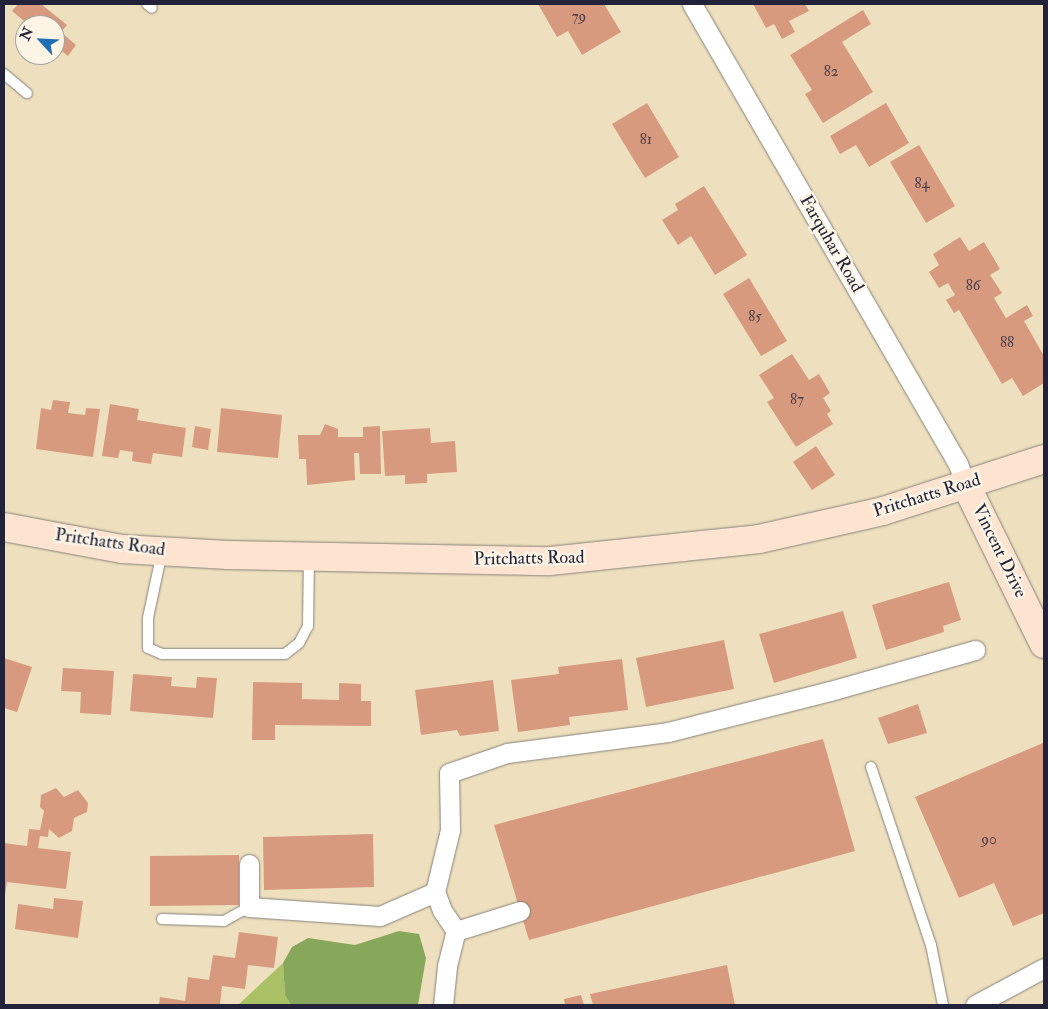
<!DOCTYPE html>
<style>
body{margin:0}
#map{position:relative;width:1048px;height:1009px;overflow:hidden;background:#eee0be;font-family:"IM FELL Double Pica",serif}
div>[style]{position:absolute}
.green>*{inset:0;background:#aac166}
.forest>*{inset:0;background:#87a75b}
.building>*{inset:0;background:#d79a7f}
.roads{filter:drop-shadow(0 0 1px #88817c) drop-shadow(0 0 1px #88817c)}
.lane>*{height:10px;margin:-5px;padding:0 5px;transform-origin:5px;border-radius:5px;background:#fff}
.street>*{height:19px;margin:-9.5px;padding:0 9.5px;transform-origin:9.5px;border-radius:9.5px;background:#fff}
.secondary>*{height:28px;margin:-14px;padding:0 14px;transform-origin:14px;border-radius:14px;background:#fde4d1}
span{translate:-50% -50%;white-space:nowrap;text-align:center;line-height:1.15;-webkit-text-stroke:5px #fcf5e5;paint-order:stroke}
.number-label{font-size:15px;color:#4f404c}
.number-label span{-webkit-text-stroke-width:0}
.street-label{font-size:18px;color:#22223b}
.frame{position:absolute;inset:0;border:5px solid #22223b;pointer-events:none}
.north{position:absolute;left:15px;top:15px;width:50px;height:50px;box-sizing:border-box;background:#fcf5e5;border:1px solid #a5a1a1;border-radius:50%;rotate:295deg;font-size:14px;font-weight:700;line-height:20px;text-align:center;color:#22223b}
.north::after{content:'';display:block;margin:auto;width:18px;height:22px;background:#1f6fb2;clip-path:polygon(50% 0,100% 100%,50% 72%,0 100%)}
</style>
<div id="map">
<div class="green">
<i style="clip-path:polygon(283px 963px,285px 995px,291px 1005px,238px 1005px)"></i>
</div>
<div class="forest">
<i style="clip-path:polygon(399px 931px,419px 934px,426px 958px,418px 1005px,291px 1005px,285px 995px,283px 963px,292px 947px,308px 938px,355px 945px)"></i>
</div>
<div class="building">
<i style="clip-path:polygon(18px 4px,41px 4px,67px 25px,61px 32px,76px 45px,68px 56px,55px 46px,55px 25px,29px 25px,12px 11px)"></i>
<i style="clip-path:polygon(538px 4px,604px 4px,621px 32px,582px 55px,568px 31px,557px 37px)"></i>
<i style="clip-path:polygon(753px 4px,805px 4px,809px 11px,789px 21px,795px 32px,782px 39px,774px 24px,766px 28px)"></i>
<i style="clip-path:polygon(863px 10px,871px 24px,842px 42px,873px 92px,823px 123px,805px 94px,812px 90px,790px 55px)"></i>
<i style="clip-path:polygon(647px 103px,679px 157px,645px 178px,612px 124px)"></i>
<i style="clip-path:polygon(886px 103px,909px 143px,869px 167px,856px 145px,840px 154px,830px 136px)"></i>
<i style="clip-path:polygon(919px 145px,955px 206px,926px 223px,890px 162px)"></i>
<i style="clip-path:polygon(704px 186px,747px 255px,715px 275px,691px 236px,678px 245px,662px 220px,678px 210px,675px 204px)"></i>
<i style="clip-path:polygon(960px 237px,969px 251px,984px 242px,1000px 269px,990px 275px,1002px 293px,994px 298px,1006px 318px,1027px 305px,1033px 316px,1024px 321px,1044px 356px,1044px 383px,1023px 396px,1012px 378px,1002px 384px,959px 310px,954px 313px,946px 300px,955px 295px,948px 283px,939px 288px,929px 272px,939px 265px,933px 254px)"></i>
<i style="clip-path:polygon(749px 278px,787px 341px,761px 356px,723px 294px)"></i>
<i style="clip-path:polygon(792px 354px,809px 380px,819px 374px,830px 393px,823px 398px,831px 411px,827px 414px,833px 424px,796px 447px,767px 402px,774px 398px,759px 375px)"></i>
<i style="clip-path:polygon(53px 400px,70px 402px,68px 413px,85px 415px,86px 408px,100px 409px,93px 457px,36px 449px,41px 408px,51px 410px)"></i>
<i style="clip-path:polygon(110px 404px,139px 409px,137px 420px,186px 428px,182px 457px,153px 453px,151px 464px,132px 461px,133px 452px,120px 450px,118px 458px,102px 456px)"></i>
<i style="clip-path:polygon(221px 408px,282px 415px,278px 458px,217px 452px)"></i>
<i style="clip-path:polygon(325px 424px,338px 429px,338px 437px,363px 437px,363px 427px,380px 426px,381px 474px,360px 474px,359px 453px,354px 453px,355px 480px,307px 485px,306px 459px,299px 459px,298px 435px,320px 435px)"></i>
<i style="clip-path:polygon(195px 426px,211px 429px,208px 450px,192px 447px)"></i>
<i style="clip-path:polygon(430px 428px,431px 443px,455px 441px,457px 472px,427px 474px,427px 483px,405px 484px,405px 475px,385px 476px,382px 431px)"></i>
<i style="clip-path:polygon(816px 446px,835px 475px,812px 490px,793px 462px)"></i>
<i style="clip-path:polygon(949px 582px,961px 620px,943px 626px,944px 632px,886px 650px,872px 605px)"></i>
<i style="clip-path:polygon(843px 611px,857px 658px,774px 683px,759px 634px)"></i>
<i style="clip-path:polygon(724px 640px,734px 689px,646px 707px,636px 658px)"></i>
<i style="clip-path:polygon(4px 658px,32px 667px,17px 712px,4px 708px)"></i>
<i style="clip-path:polygon(622px 659px,628px 710px,569px 717px,570px 725px,518px 732px,511px 680px,559px 674px,558px 667px)"></i>
<i style="clip-path:polygon(63px 668px,114px 671px,111px 715px,80px 713px,81px 692px,61px 691px)"></i>
<i style="clip-path:polygon(133px 674px,172px 677px,171px 686px,196px 688px,197px 677px,217px 678px,213px 718px,130px 711px)"></i>
<i style="clip-path:polygon(493px 680px,499px 731px,460px 736px,457px 730px,421px 735px,415px 690px)"></i>
<i style="clip-path:polygon(253px 682px,302px 683px,302px 699px,339px 700px,339px 683px,361px 684px,361px 701px,371px 701px,371px 726px,275px 725px,275px 740px,252px 740px)"></i>
<i style="clip-path:polygon(918px 704px,927px 733px,888px 744px,878px 718px)"></i>
<i style="clip-path:polygon(823px 739px,855px 851px,529px 940px,494px 825px)"></i>
<i style="clip-path:polygon(1043px 743px,1044px 913px,1013px 926px,994px 883px,959px 898px,915px 797px)"></i>
<i style="clip-path:polygon(56px 788px,64px 797px,78px 790px,88px 803px,87px 812px,74px 818px,72px 831px,59px 838px,49px 829px,48px 837px,40px 836px,38px 848px,71px 852px,66px 889px,7px 882px,4px 901px,4px 843px,27px 846px,29px 829px,40px 830px,44px 811px,40px 807px,41px 795px)"></i>
<i style="clip-path:polygon(373px 834px,374px 887px,264px 890px,263px 837px)"></i>
<i style="clip-path:polygon(239px 855px,239px 905px,150px 906px,150px 856px)"></i>
<i style="clip-path:polygon(54px 898px,83px 901px,78px 938px,15px 929px,18px 904px,53px 909px)"></i>
<i style="clip-path:polygon(239px 932px,278px 937px,274px 968px,248px 965px,245px 989px,222px 986px,220px 1005px,159px 1005px,160px 997px,185px 1001px,188px 977px,209px 980px,213px 955px,235px 958px)"></i>
<i style="clip-path:polygon(727px 965px,735px 1005px,593px 1005px,590px 994px)"></i>
<i style="clip-path:polygon(581px 995px,584px 1005px,565px 1005px,564px 999px)"></i>
</div>
<div class="roads">
<div class="lane">
<i style="left:147px;top:4px;width:6px;rotate:39deg"></i>
<i style="left:4px;top:74px;width:30px;rotate:40deg"></i>
<i style="left:162px;top:552px;width:67px;rotate:102deg"></i>
<i style="left:148px;top:618px;width:30px;rotate:90deg"></i>
<i style="left:148px;top:648px;width:15px;rotate:23deg"></i>
<i style="left:162px;top:654px;width:123px"></i>
<i style="left:285px;top:654px;width:18px;rotate:-38deg"></i>
<i style="left:299px;top:643px;width:19px;rotate:-62deg"></i>
<i style="left:308px;top:626px;width:68px;rotate:-89.2deg"></i>
<i style="left:871px;top:767px;width:188px;rotate:71.4deg"></i>
<i style="left:931px;top:945px;width:61px;rotate:78.7deg"></i>
<i style="left:162px;top:919px;width:62px;rotate:1.8deg"></i>
<i style="left:224px;top:921px;width:29px;rotate:-29deg"></i>
</div>
<div class="street">
<i style="left:692px;top:4px;width:531px;rotate:59.96deg"></i>
<i style="left:958px;top:464px;width:22px;rotate:69deg"></i>
<i style="left:249px;top:864px;width:43px;rotate:90deg"></i>
<i style="left:249px;top:907px;width:131px;rotate:3.9deg"></i>
<i style="left:380px;top:916px;width:60px;rotate:-23.6deg"></i>
<i style="left:456px;top:931px;width:25px;rotate:-124deg"></i>
<i style="left:442px;top:910px;width:19px;rotate:-111deg"></i>
<i style="left:435px;top:892px;width:64px;rotate:-76.4deg"></i>
<i style="left:450px;top:830px;width:57px;rotate:-91deg"></i>
<i style="left:449px;top:773px;width:61px;rotate:-19deg"></i>
<i style="left:507px;top:753px;width:162px;rotate:-7.4deg"></i>
<i style="left:668px;top:732px;width:167px;rotate:-14.2deg"></i>
<i style="left:830px;top:691px;width:151px;rotate:-15.8deg"></i>
<i style="left:443px;top:1005px;width:39px;rotate:-84deg"></i>
<i style="left:447px;top:966px;width:36px;rotate:-76deg"></i>
<i style="left:456px;top:931px;width:67px;rotate:-17.4deg"></i>
<i style="left:975px;top:1005px;width:78px;rotate:-28.2deg"></i>
</div>
<div class="secondary">
<i style="left:966px;top:485px;width:177px;rotate:63.9deg"></i>
<i style="left:4px;top:527px;width:120px;rotate:10.6deg"></i>
<i style="left:122px;top:549px;width:106px;rotate:3.2deg"></i>
<i style="left:228px;top:555px;width:322px;rotate:1.1deg"></i>
<i style="left:550px;top:561px;width:210px;rotate:-6deg"></i>
<i style="left:759px;top:539px;width:127px;rotate:-12.7deg"></i>
<i style="left:883px;top:511px;width:169px;rotate:-17.9deg"></i>
</div>
</div>
<div class="number-label">
<span style="left:579px;top:17px">79</span>
<span style="left:831px;top:72px">82</span>
<span style="left:646px;top:140px">81</span>
<span style="left:922px;top:184px">84</span>
<span style="left:973px;top:286px">86</span>
<span style="left:755px;top:317px">85</span>
<span style="left:1007px;top:343px">88</span>
<span style="left:797px;top:400px">87</span>
<span style="left:989px;top:840px">90</span>
</div>
<div class="street-label">
<span style="left:831px;top:244px;rotate:60deg">Farquhar Road</span>
<span style="left:927px;top:496px;rotate:-17deg">Pritchatts Road</span>
<span style="left:110px;top:543px;rotate:8deg">Pritchatts Road</span>
<span style="left:999px;top:551px;rotate:64deg">Vincent Drive</span>
<span style="left:529px;top:559px;rotate:-1deg">Pritchatts Road</span>
</div>
<div class="frame"></div>
<div class="north">N</div>
</div>
